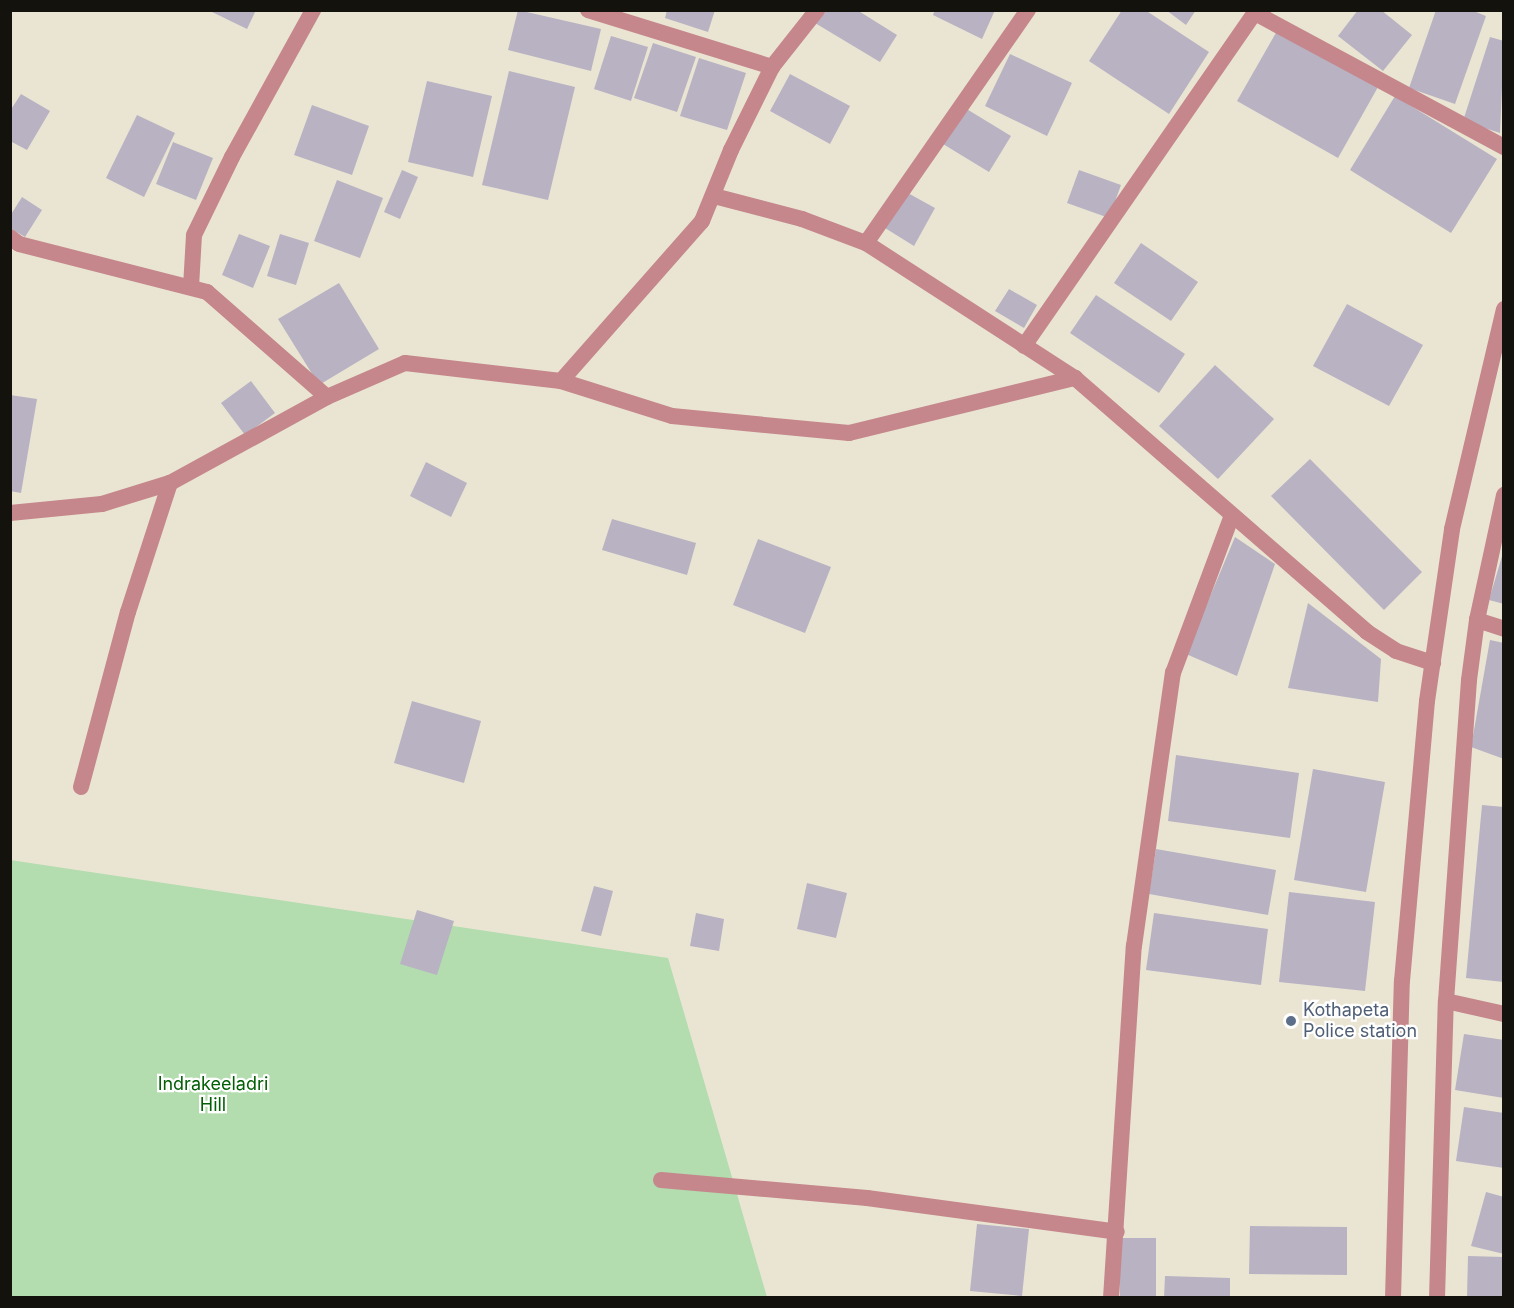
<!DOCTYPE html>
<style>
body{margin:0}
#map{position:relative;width:1514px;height:1308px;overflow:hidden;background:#eae5d3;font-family:Inter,sans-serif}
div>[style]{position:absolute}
.green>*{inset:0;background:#b3dcaf}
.building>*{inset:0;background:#b8b2c3}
.minor>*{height:16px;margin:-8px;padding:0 8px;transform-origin:8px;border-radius:8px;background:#c5878c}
.tertiary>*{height:16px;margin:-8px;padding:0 8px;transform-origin:8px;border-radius:8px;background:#c5878c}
.dots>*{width:16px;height:16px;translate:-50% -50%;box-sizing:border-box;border:3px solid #fff;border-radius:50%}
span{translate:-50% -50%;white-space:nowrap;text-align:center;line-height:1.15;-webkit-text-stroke:4.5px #fff;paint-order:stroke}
.service-label{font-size:18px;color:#4e5e75}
.left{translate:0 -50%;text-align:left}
.park-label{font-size:18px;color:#025f04}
.frame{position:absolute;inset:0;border:12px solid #14120c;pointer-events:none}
</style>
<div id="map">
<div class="green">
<i style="clip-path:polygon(10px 860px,668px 958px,767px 1297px,11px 1297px)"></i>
</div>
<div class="building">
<i style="clip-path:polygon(208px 10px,256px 10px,247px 29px)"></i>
<i style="clip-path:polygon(518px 10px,601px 29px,591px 71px,508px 50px)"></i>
<i style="clip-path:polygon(667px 10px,715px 10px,708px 32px,665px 18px)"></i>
<i style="clip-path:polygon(822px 10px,857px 10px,897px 35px,880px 62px,815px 23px)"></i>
<i style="clip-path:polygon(935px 10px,995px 10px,982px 39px,933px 15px)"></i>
<i style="clip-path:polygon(1122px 10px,1145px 10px,1209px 52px,1169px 114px,1089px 61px)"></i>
<i style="clip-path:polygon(1166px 10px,1196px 10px,1186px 25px)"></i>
<i style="clip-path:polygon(1358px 10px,1381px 10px,1412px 35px,1383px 71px,1338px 36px)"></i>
<i style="clip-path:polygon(1436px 10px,1471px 10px,1486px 16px,1455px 104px,1409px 88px)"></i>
<i style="clip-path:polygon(1277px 31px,1378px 87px,1338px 158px,1237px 101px)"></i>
<i style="clip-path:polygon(611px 36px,648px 47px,631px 101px,594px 89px)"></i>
<i style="clip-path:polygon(1490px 37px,1504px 41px,1500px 133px,1463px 121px)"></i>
<i style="clip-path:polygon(653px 43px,696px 57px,677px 112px,634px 98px)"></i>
<i style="clip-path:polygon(1010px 54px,1072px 83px,1047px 136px,985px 106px)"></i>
<i style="clip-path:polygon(699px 58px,746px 73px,727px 130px,680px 116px)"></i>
<i style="clip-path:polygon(509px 71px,575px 87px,548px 200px,482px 185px)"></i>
<i style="clip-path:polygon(790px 74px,850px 106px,830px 144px,770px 111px)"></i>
<i style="clip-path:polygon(427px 81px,492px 96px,473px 177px,408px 162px)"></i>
<i style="clip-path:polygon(21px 94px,50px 111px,27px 150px,10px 141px,10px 111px)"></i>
<i style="clip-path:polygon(1395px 96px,1497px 159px,1451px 233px,1350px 170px)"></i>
<i style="clip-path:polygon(312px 105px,369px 126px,352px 175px,294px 155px)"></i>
<i style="clip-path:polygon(965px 108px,1011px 136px,989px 172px,943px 144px)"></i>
<i style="clip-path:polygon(137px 115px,175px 133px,144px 197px,106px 178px)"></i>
<i style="clip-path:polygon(173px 142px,213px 158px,196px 200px,156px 184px)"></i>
<i style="clip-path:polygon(402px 170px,418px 177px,400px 219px,384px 212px)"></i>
<i style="clip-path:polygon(1079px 170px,1121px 185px,1109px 218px,1067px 203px)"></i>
<i style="clip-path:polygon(337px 180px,383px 198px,360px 258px,314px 241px)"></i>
<i style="clip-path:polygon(906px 192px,935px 208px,914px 246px,885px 228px)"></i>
<i style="clip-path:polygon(22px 197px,42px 210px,25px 237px,10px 228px,10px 216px)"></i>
<i style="clip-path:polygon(239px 234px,270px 246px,253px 288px,222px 275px)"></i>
<i style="clip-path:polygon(280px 234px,309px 243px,296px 285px,267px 276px)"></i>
<i style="clip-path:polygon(1141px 243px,1198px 282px,1171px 321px,1114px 283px)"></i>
<i style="clip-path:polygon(339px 283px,379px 349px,319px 385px,278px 319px)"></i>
<i style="clip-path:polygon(1009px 289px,1037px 305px,1024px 328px,995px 311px)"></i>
<i style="clip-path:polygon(1096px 295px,1185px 354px,1159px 393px,1070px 333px)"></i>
<i style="clip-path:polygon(1347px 304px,1423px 345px,1389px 406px,1313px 366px)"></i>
<i style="clip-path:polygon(1215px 365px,1274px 419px,1218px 479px,1159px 426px)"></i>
<i style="clip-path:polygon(251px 381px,275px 413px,245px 435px,221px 403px)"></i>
<i style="clip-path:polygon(10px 395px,37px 399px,21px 493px,10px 491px)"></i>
<i style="clip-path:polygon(1310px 459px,1422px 572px,1384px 610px,1271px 496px)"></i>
<i style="clip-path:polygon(426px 462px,467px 483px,451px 517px,410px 496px)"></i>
<i style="clip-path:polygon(612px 519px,696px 543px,687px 575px,602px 550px)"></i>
<i style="clip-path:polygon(1235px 537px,1275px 564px,1237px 676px,1186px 654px)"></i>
<i style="clip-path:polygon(758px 539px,831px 567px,805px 633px,733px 605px)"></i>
<i style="clip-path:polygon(1503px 553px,1504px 553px,1504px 604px,1489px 600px)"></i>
<i style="clip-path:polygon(1308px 603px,1381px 659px,1378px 702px,1288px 688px)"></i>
<i style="clip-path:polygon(1490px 640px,1504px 643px,1504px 759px,1471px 747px)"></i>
<i style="clip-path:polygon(412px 701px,481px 721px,464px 783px,394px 763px)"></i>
<i style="clip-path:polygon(1176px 755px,1299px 773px,1290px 838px,1168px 821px)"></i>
<i style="clip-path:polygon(1313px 769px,1385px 782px,1366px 892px,1294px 880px)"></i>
<i style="clip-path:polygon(1482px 805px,1504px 807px,1504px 982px,1466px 978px)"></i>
<i style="clip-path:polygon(1156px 849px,1276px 870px,1268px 915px,1149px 894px)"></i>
<i style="clip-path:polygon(807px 883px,847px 893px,836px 938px,797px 929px)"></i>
<i style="clip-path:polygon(594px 886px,613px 891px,601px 936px,581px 931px)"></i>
<i style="clip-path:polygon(1289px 892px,1375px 902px,1365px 991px,1279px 982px)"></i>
<i style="clip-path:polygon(417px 910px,454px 921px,437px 975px,400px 964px)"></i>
<i style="clip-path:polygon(696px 913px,724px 919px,719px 951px,690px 946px)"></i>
<i style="clip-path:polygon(1154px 913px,1268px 929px,1261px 985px,1146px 970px)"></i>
<i style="clip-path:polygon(1464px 1034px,1504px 1040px,1504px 1098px,1455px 1090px)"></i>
<i style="clip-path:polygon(1464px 1107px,1504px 1113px,1504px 1168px,1456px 1161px)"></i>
<i style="clip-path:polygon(1486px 1192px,1504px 1197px,1504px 1254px,1471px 1246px)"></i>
<i style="clip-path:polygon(977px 1224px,1029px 1229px,1022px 1296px,970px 1291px)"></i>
<i style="clip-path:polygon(1250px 1226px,1347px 1227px,1347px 1275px,1249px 1274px)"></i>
<i style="clip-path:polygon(1120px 1238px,1156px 1238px,1156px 1298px,1120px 1298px)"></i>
<i style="clip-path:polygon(1468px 1256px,1504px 1257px,1504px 1298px,1467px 1298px)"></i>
<i style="clip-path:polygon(1165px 1276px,1230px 1278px,1230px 1298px,1164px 1298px)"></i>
</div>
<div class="minor">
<i style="left:588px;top:10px;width:193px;rotate:17.2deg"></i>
<i style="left:714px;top:196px;width:91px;rotate:14.6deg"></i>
<i style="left:802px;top:219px;width:68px;rotate:20.6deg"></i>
<i style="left:866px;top:243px;width:249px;rotate:32.9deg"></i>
<i style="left:10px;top:237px;width:11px;rotate:38deg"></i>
<i style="left:19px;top:244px;width:194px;rotate:14.3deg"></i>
<i style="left:207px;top:292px;width:159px;rotate:41.2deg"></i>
<i style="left:866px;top:243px;width:284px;rotate:-55.2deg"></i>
<i style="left:191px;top:287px;width:52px;rotate:-86.7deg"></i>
<i style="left:194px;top:235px;width:87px;rotate:-64deg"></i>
<i style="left:232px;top:157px;width:168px;rotate:-61.1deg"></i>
<i style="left:1024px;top:346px;width:405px;rotate:-55.3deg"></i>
<i style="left:1255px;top:13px;width:283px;rotate:28.3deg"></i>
<i style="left:561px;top:381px;width:116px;rotate:17.5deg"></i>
<i style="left:672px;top:416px;width:178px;rotate:5.5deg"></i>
<i style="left:849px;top:433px;width:233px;rotate:-13.7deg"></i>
<i style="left:1075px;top:378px;width:387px;rotate:41deg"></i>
<i style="left:1367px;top:632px;width:35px;rotate:33deg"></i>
<i style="left:1396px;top:651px;width:39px;rotate:18deg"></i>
<i style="left:10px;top:513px;width:92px;rotate:-5.6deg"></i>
<i style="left:102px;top:504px;width:71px;rotate:-17.2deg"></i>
<i style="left:170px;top:483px;width:179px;rotate:-28.7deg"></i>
<i style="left:327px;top:397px;width:85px;rotate:-23.6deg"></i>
<i style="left:405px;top:363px;width:157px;rotate:6.6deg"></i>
<i style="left:561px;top:381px;width:213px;rotate:-48.6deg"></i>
<i style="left:702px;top:221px;width:77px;rotate:-67.8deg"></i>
<i style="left:731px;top:150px;width:93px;rotate:-63.7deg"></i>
<i style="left:772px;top:67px;width:73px;rotate:-51.7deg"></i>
<i style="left:1477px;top:620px;width:28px;rotate:18deg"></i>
<i style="left:81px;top:787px;width:181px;rotate:-75deg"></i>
<i style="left:128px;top:612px;width:136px;rotate:-72deg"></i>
<i style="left:1446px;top:1001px;width:59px;rotate:12.6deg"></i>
<i style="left:661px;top:1180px;width:207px;rotate:5deg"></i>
<i style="left:867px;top:1198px;width:252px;rotate:7.7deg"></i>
<i style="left:1111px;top:1298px;width:353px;rotate:-86.3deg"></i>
<i style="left:1134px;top:946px;width:276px;rotate:-81.9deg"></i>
<i style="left:1173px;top:673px;width:165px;rotate:-69.5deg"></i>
</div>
<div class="tertiary">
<i style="left:1393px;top:1298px;width:317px;rotate:-88.4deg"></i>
<i style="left:1402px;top:981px;width:281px;rotate:-84.9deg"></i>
<i style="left:1427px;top:701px;width:174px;rotate:-81.7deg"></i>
<i style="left:1452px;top:529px;width:226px;rotate:-76.7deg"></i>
<i style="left:1437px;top:1298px;width:297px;rotate:-88.3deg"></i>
<i style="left:1446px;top:1001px;width:322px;rotate:-85.9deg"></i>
<i style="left:1469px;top:680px;width:61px;rotate:-82.4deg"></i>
<i style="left:1477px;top:620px;width:128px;rotate:-77.8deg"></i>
</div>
<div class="dots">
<i style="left:1291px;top:1021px;background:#5c6f8a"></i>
</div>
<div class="service-label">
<span class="left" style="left:1303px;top:1021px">Kothapeta<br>Police station</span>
</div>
<div class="park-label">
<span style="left:213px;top:1095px">Indrakeeladri<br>Hill</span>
</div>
<div class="frame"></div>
</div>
